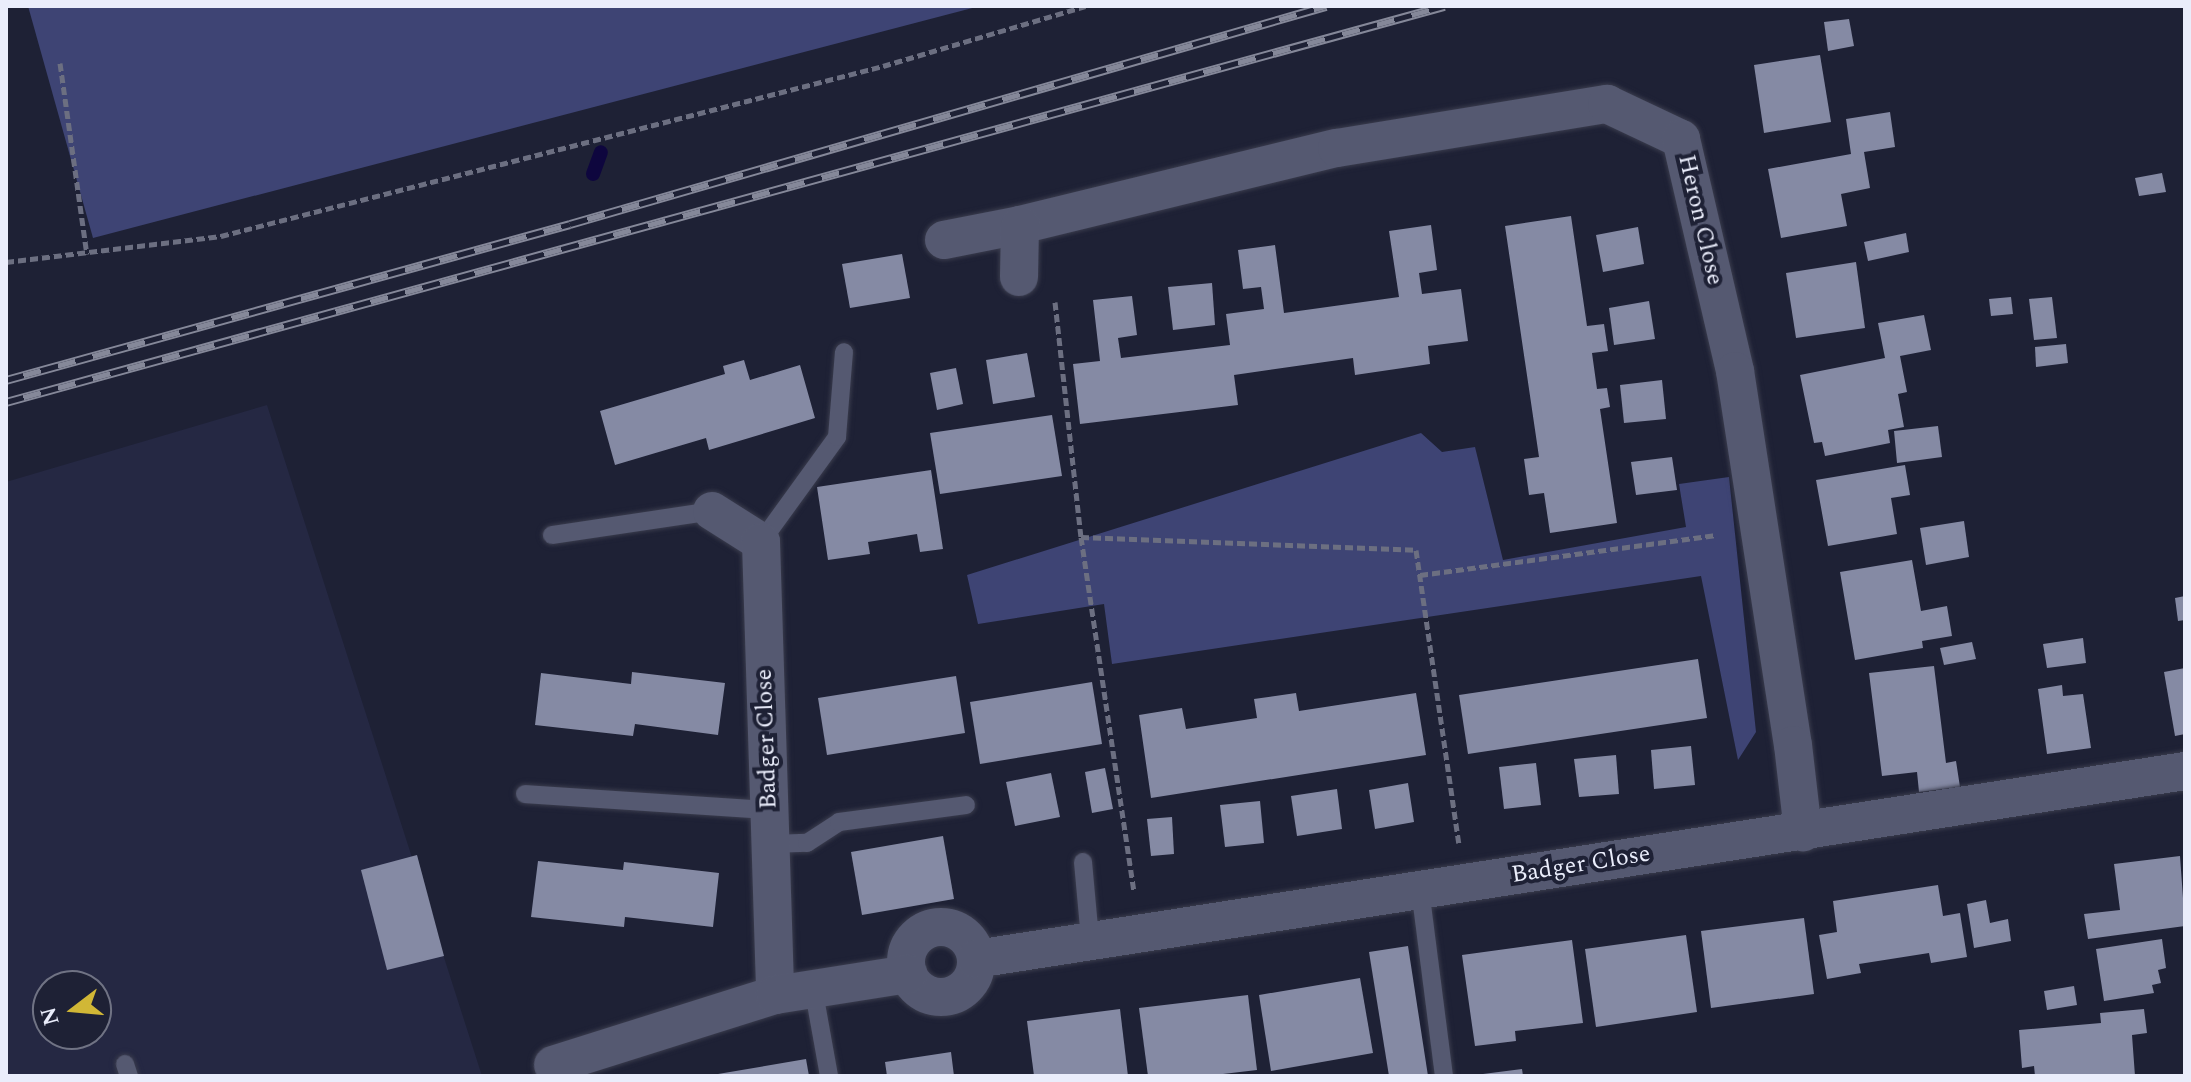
<!DOCTYPE html>
<style>
body{margin:0}
#map{position:relative;width:2191px;height:1082px;overflow:hidden;background:#1e2135;font-family:Spectral,serif}
div>[style]{position:absolute}
.built>*{inset:0;background:#252843}
.green>*{inset:0;background:#3e4474}
.stream>*{height:14px;margin:-7px;padding:0 7px;transform-origin:7px;border-radius:7px;background:#0e063e}
.building>*{inset:0;background:#858aa4}
.path>*{height:5px;margin-top:-2.5px;transform-origin:0;background:repeating-linear-gradient(90deg,#6c6f81 0 8px,transparent 0 12px)}
.roads{filter:drop-shadow(0 0 2px #3a3c4d) drop-shadow(0 0 2px #3a3c4d)}
.service>*{height:18px;margin:-9px;padding:0 9px;transform-origin:9px;border-radius:9px;background:#555971}
.minor>*{height:38px;margin:-19px;padding:0 19px;transform-origin:19px;border-radius:19px;background:#555971}
.minor>.ring{margin:-19px;padding:0;box-sizing:content-box;background:none;border:38px solid #555971;border-radius:50%}
.rail>*{height:9px;margin-top:-4.5px;transform-origin:0;background:repeating-linear-gradient(90deg,#1e2135 0 18px,#858899 0 36px);box-sizing:border-box;border-block:2px solid #858899}
span{translate:-50% -50%;white-space:nowrap;text-align:center;line-height:1.15;-webkit-text-stroke:8px #1e2135;paint-order:stroke}
.street-label{font-size:24px;color:#eaedfb}
.frame{position:absolute;inset:0;border:8px solid #eaedfb;pointer-events:none}
.north{position:absolute;left:32px;top:970px;width:80px;height:80px;box-sizing:border-box;background:#1e2135;border:2px solid #707384;border-radius:50%;rotate:254deg;font-size:22px;font-weight:700;line-height:32px;text-align:center;color:#eaedfb}
.north::after{content:'';display:block;margin:auto;width:28px;height:36px;background:#d1b736;clip-path:polygon(50% 0,100% 100%,50% 72%,0 100%)}
</style>
<div id="map">
<div class="built">
<i style="clip-path:polygon(evenodd,267px 405px,482px 1076px,6px 1076px,6px 482px,267px 405px,48px 986px,96px 986px,96px 1034px,48px 1034px,48px 986px)"></i>
</div>
<div class="green">
<i style="clip-path:polygon(28px 6px,980px 6px,93px 238px)"></i>
<i style="clip-path:polygon(1421px 433px,1442px 452px,1475px 447px,1503px 560px,1686px 527px,1679px 484px,1729px 477px,1756px 732px,1738px 760px,1701px 576px,1112px 664px,1104px 604px,978px 624px,967px 575px)"></i>
</div>
<div class="stream">
<i style="left:593px;top:174px;width:23px;rotate:-70deg"></i>
</div>
<div class="building">
<i style="clip-path:polygon(1849px 19px,1854px 46px,1828px 51px,1824px 22px)"></i>
<i style="clip-path:polygon(1820px 55px,1831px 122px,1764px 133px,1754px 65px)"></i>
<i style="clip-path:polygon(1890px 112px,1895px 147px,1864px 152px,1870px 188px,1841px 194px,1847px 226px,1781px 238px,1768px 169px,1851px 154px,1846px 119px)"></i>
<i style="clip-path:polygon(2162px 173px,2166px 192px,2139px 196px,2135px 178px)"></i>
<i style="clip-path:polygon(1571px 216px,1587px 326px,1604px 324px,1608px 351px,1592px 353px,1597px 389px,1607px 388px,1610px 407px,1600px 409px,1617px 523px,1550px 533px,1544px 493px,1529px 495px,1524px 459px,1539px 457px,1505px 226px)"></i>
<i style="clip-path:polygon(1431px 225px,1437px 270px,1419px 273px,1422px 294px,1461px 289px,1468px 341px,1428px 346px,1430px 364px,1355px 375px,1353px 358px,1234px 375px,1238px 405px,1080px 424px,1073px 364px,1100px 361px,1093px 300px,1132px 296px,1137px 335px,1118px 338px,1121px 358px,1230px 345px,1226px 314px,1264px 309px,1261px 287px,1243px 289px,1238px 250px,1275px 245px,1284px 313px,1399px 297px,1389px 231px)"></i>
<i style="clip-path:polygon(1638px 227px,1644px 264px,1603px 272px,1596px 235px)"></i>
<i style="clip-path:polygon(1906px 233px,1909px 252px,1868px 261px,1864px 242px)"></i>
<i style="clip-path:polygon(902px 254px,910px 298px,850px 308px,842px 264px)"></i>
<i style="clip-path:polygon(1856px 262px,1865px 328px,1796px 338px,1786px 273px)"></i>
<i style="clip-path:polygon(1212px 283px,1215px 325px,1173px 330px,1168px 287px)"></i>
<i style="clip-path:polygon(2011px 297px,2013px 314px,1991px 316px,1989px 299px)"></i>
<i style="clip-path:polygon(2052px 297px,2057px 338px,2034px 340px,2029px 299px)"></i>
<i style="clip-path:polygon(1649px 301px,1655px 339px,1614px 345px,1609px 308px)"></i>
<i style="clip-path:polygon(1924px 315px,1931px 350px,1900px 356px,1907px 392px,1898px 394px,1904px 427px,1888px 430px,1890px 443px,1825px 456px,1822px 442px,1814px 443px,1800px 375px,1885px 358px,1878px 323px)"></i>
<i style="clip-path:polygon(2066px 344px,2068px 363px,2036px 367px,2035px 347px)"></i>
<i style="clip-path:polygon(1027px 353px,1035px 397px,993px 404px,986px 360px)"></i>
<i style="clip-path:polygon(744px 360px,750px 380px,800px 365px,815px 418px,709px 450px,706px 438px,615px 465px,600px 411px,725px 374px,723px 366px)"></i>
<i style="clip-path:polygon(956px 368px,963px 404px,937px 410px,930px 373px)"></i>
<i style="clip-path:polygon(1662px 380px,1666px 419px,1624px 423px,1620px 385px)"></i>
<i style="clip-path:polygon(1052px 415px,1062px 476px,940px 494px,930px 433px)"></i>
<i style="clip-path:polygon(1938px 426px,1942px 457px,1897px 463px,1894px 431px)"></i>
<i style="clip-path:polygon(1672px 457px,1677px 490px,1636px 495px,1631px 462px)"></i>
<i style="clip-path:polygon(1905px 465px,1910px 495px,1891px 498px,1897px 534px,1828px 546px,1816px 480px)"></i>
<i style="clip-path:polygon(931px 470px,943px 549px,920px 552px,917px 534px,868px 542px,870px 554px,828px 560px,817px 487px)"></i>
<i style="clip-path:polygon(1964px 521px,1969px 557px,1926px 565px,1920px 528px)"></i>
<i style="clip-path:polygon(1912px 560px,1921px 611px,1947px 606px,1952px 636px,1922px 641px,1923px 648px,1855px 660px,1840px 572px)"></i>
<i style="clip-path:polygon(2185px 596px,2185px 620px,2178px 621px,2175px 598px)"></i>
<i style="clip-path:polygon(2083px 638px,2086px 663px,2047px 668px,2043px 644px)"></i>
<i style="clip-path:polygon(1972px 642px,1976px 659px,1944px 665px,1940px 648px)"></i>
<i style="clip-path:polygon(1698px 659px,1707px 718px,1468px 754px,1459px 695px)"></i>
<i style="clip-path:polygon(1934px 666px,1946px 763px,1956px 761px,1960px 787px,1919px 792px,1917px 772px,1882px 776px,1869px 673px)"></i>
<i style="clip-path:polygon(2185px 668px,2185px 734px,2175px 736px,2164px 672px)"></i>
<i style="clip-path:polygon(632px 672px,725px 683px,718px 735px,635px 724px,633px 736px,535px 725px,541px 673px,631px 684px)"></i>
<i style="clip-path:polygon(956px 676px,965px 733px,827px 755px,818px 698px)"></i>
<i style="clip-path:polygon(1092px 682px,1102px 744px,980px 764px,970px 702px)"></i>
<i style="clip-path:polygon(2062px 685px,2063px 696px,2083px 694px,2091px 748px,2047px 754px,2038px 689px)"></i>
<i style="clip-path:polygon(1296px 693px,1299px 711px,1416px 693px,1426px 755px,1151px 798px,1139px 715px,1182px 708px,1186px 729px,1257px 718px,1254px 699px)"></i>
<i style="clip-path:polygon(1691px 746px,1695px 785px,1654px 789px,1651px 750px)"></i>
<i style="clip-path:polygon(1616px 755px,1619px 794px,1579px 797px,1574px 759px)"></i>
<i style="clip-path:polygon(1536px 763px,1541px 805px,1504px 809px,1499px 767px)"></i>
<i style="clip-path:polygon(1105px 768px,1113px 809px,1092px 813px,1085px 772px)"></i>
<i style="clip-path:polygon(1051px 773px,1060px 817px,1015px 826px,1006px 782px)"></i>
<i style="clip-path:polygon(1408px 783px,1414px 822px,1375px 829px,1369px 790px)"></i>
<i style="clip-path:polygon(1337px 789px,1342px 829px,1297px 836px,1291px 796px)"></i>
<i style="clip-path:polygon(1260px 801px,1264px 843px,1225px 847px,1220px 805px)"></i>
<i style="clip-path:polygon(1172px 817px,1174px 854px,1151px 856px,1147px 819px)"></i>
<i style="clip-path:polygon(943px 836px,954px 899px,862px 915px,851px 852px)"></i>
<i style="clip-path:polygon(417px 855px,444px 956px,387px 970px,361px 870px)"></i>
<i style="clip-path:polygon(2180px 856px,2185px 926px,2088px 939px,2084px 914px,2120px 910px,2114px 864px)"></i>
<i style="clip-path:polygon(538px 861px,623px 870px,624px 862px,719px 873px,713px 927px,625px 917px,624px 927px,531px 917px)"></i>
<i style="clip-path:polygon(1938px 885px,1943px 916px,1960px 913px,1967px 957px,1931px 963px,1929px 953px,1859px 964px,1861px 973px,1827px 979px,1819px 935px,1837px 932px,1833px 901px)"></i>
<i style="clip-path:polygon(1986px 900px,1990px 923px,2008px 919px,2011px 941px,1974px 948px,1967px 904px)"></i>
<i style="clip-path:polygon(1804px 918px,1814px 994px,1711px 1008px,1701px 931px)"></i>
<i style="clip-path:polygon(1686px 935px,1697px 1012px,1596px 1027px,1585px 949px)"></i>
<i style="clip-path:polygon(2162px 939px,2166px 968px,2158px 970px,2161px 983px,2152px 985px,2154px 993px,2104px 1001px,2096px 949px)"></i>
<i style="clip-path:polygon(1572px 940px,1583px 1023px,1515px 1031px,1516px 1041px,1475px 1046px,1462px 955px)"></i>
<i style="clip-path:polygon(1408px 946px,1428px 1076px,1389px 1076px,1369px 952px)"></i>
<i style="clip-path:polygon(1360px 978px,1373px 1053px,1271px 1071px,1259px 995px)"></i>
<i style="clip-path:polygon(2074px 986px,2077px 1005px,2047px 1010px,2044px 991px)"></i>
<i style="clip-path:polygon(1248px 995px,1257px 1070px,1206px 1076px,1148px 1076px,1139px 1008px)"></i>
<i style="clip-path:polygon(1120px 1009px,1128px 1076px,1034px 1076px,1027px 1021px)"></i>
<i style="clip-path:polygon(2144px 1009px,2147px 1033px,2132px 1035px,2135px 1076px,2035px 1076px,2034px 1066px,2022px 1068px,2019px 1030px,2101px 1023px,2100px 1013px)"></i>
<i style="clip-path:polygon(951px 1052px,954px 1076px,887px 1076px,885px 1062px)"></i>
<i style="clip-path:polygon(806px 1059px,809px 1076px,718px 1076px,718px 1074px)"></i>
<i style="clip-path:polygon(1522px 1069px,1523px 1076px,1483px 1076px,1483px 1074px)"></i>
</div>
<div class="path">
<i style="left:60px;top:63px;width:193px;rotate:82deg"></i>
<i style="left:6px;top:262px;width:217px;rotate:-6.9deg"></i>
<i style="left:221px;top:236px;width:683px;rotate:-14.4deg"></i>
<i style="left:883px;top:66px;width:211px;rotate:-16.5deg"></i>
<i style="left:1055px;top:302px;width:236px;rotate:83.7deg"></i>
<i style="left:1081px;top:537px;width:358px;rotate:81.5deg"></i>
<i style="left:1081px;top:537px;width:335px;rotate:2.2deg"></i>
<i style="left:1416px;top:550px;width:296px;rotate:81.7deg"></i>
<i style="left:1420px;top:575px;width:299px;rotate:-7.7deg"></i>
</div>
<div class="roads">
<div class="service">
<i style="left:552px;top:535px;width:162px;rotate:-8.5deg"></i>
<i style="left:761px;top:542px;width:130px;rotate:-54.1deg"></i>
<i style="left:837px;top:437px;width:85px;rotate:-85.3deg"></i>
<i style="left:525px;top:794px;width:245px;rotate:3.8deg"></i>
<i style="left:771px;top:844px;width:36px;rotate:-2deg"></i>
<i style="left:807px;top:843px;width:38px;rotate:-33deg"></i>
<i style="left:839px;top:822px;width:128px;rotate:-7.6deg"></i>
<i style="left:1083px;top:862px;width:77px;rotate:84.8deg"></i>
<i style="left:1420px;top:889px;width:189px;rotate:82.7deg"></i>
<i style="left:813px;top:987px;width:90px;rotate:79.8deg"></i>
<i style="left:125px;top:1064px;width:13px;rotate:72deg"></i>
</div>
<div class="minor">
<i style="left:944px;top:240px;width:77px;rotate:-11.2deg"></i>
<i style="left:1020px;top:225px;width:326px;rotate:-13.7deg"></i>
<i style="left:1337px;top:148px;width:274px;rotate:-9.3deg"></i>
<i style="left:1607px;top:104px;width:82px;rotate:25.3deg"></i>
<i style="left:1681px;top:139px;width:238px;rotate:76.9deg"></i>
<i style="left:1735px;top:371px;width:378px;rotate:81.2deg"></i>
<i style="left:1793px;top:745px;width:88px;rotate:83.4deg"></i>
<i style="left:1019px;top:277px;width:52px;rotate:-88.9deg"></i>
<i style="left:712px;top:511px;width:58px;rotate:32.3deg"></i>
<i style="left:761px;top:542px;width:453px;rotate:88.2deg"></i>
<i class="ring" style="left:906px;top:927px;width:32px;height:32px"></i>
<i style="left:976px;top:959px;width:1224px;rotate:-8.84deg"></i>
<i style="left:553px;top:1065px;width:233px;rotate:-17.5deg"></i>
<i style="left:775px;top:995px;width:135px;rotate:-9deg"></i>
</div>
</div>
<div class="rail">
<i style="left:6px;top:380px;width:585px;rotate:-15.46deg"></i>
<i style="left:570px;top:224px;width:787px;rotate:-16.09deg"></i>
<i style="left:6px;top:402px;width:1492px;rotate:-15.4deg"></i>
</div>
<div class="street-label">
<span style="left:1700px;top:220px;rotate:77deg">Heron Close</span>
<span style="left:767px;top:739px;rotate:-92deg">Badger Close</span>
<span style="left:1581px;top:865px;rotate:-9deg">Badger Close</span>
</div>
<div class="frame"></div>
<div class="north">N</div>
</div>
